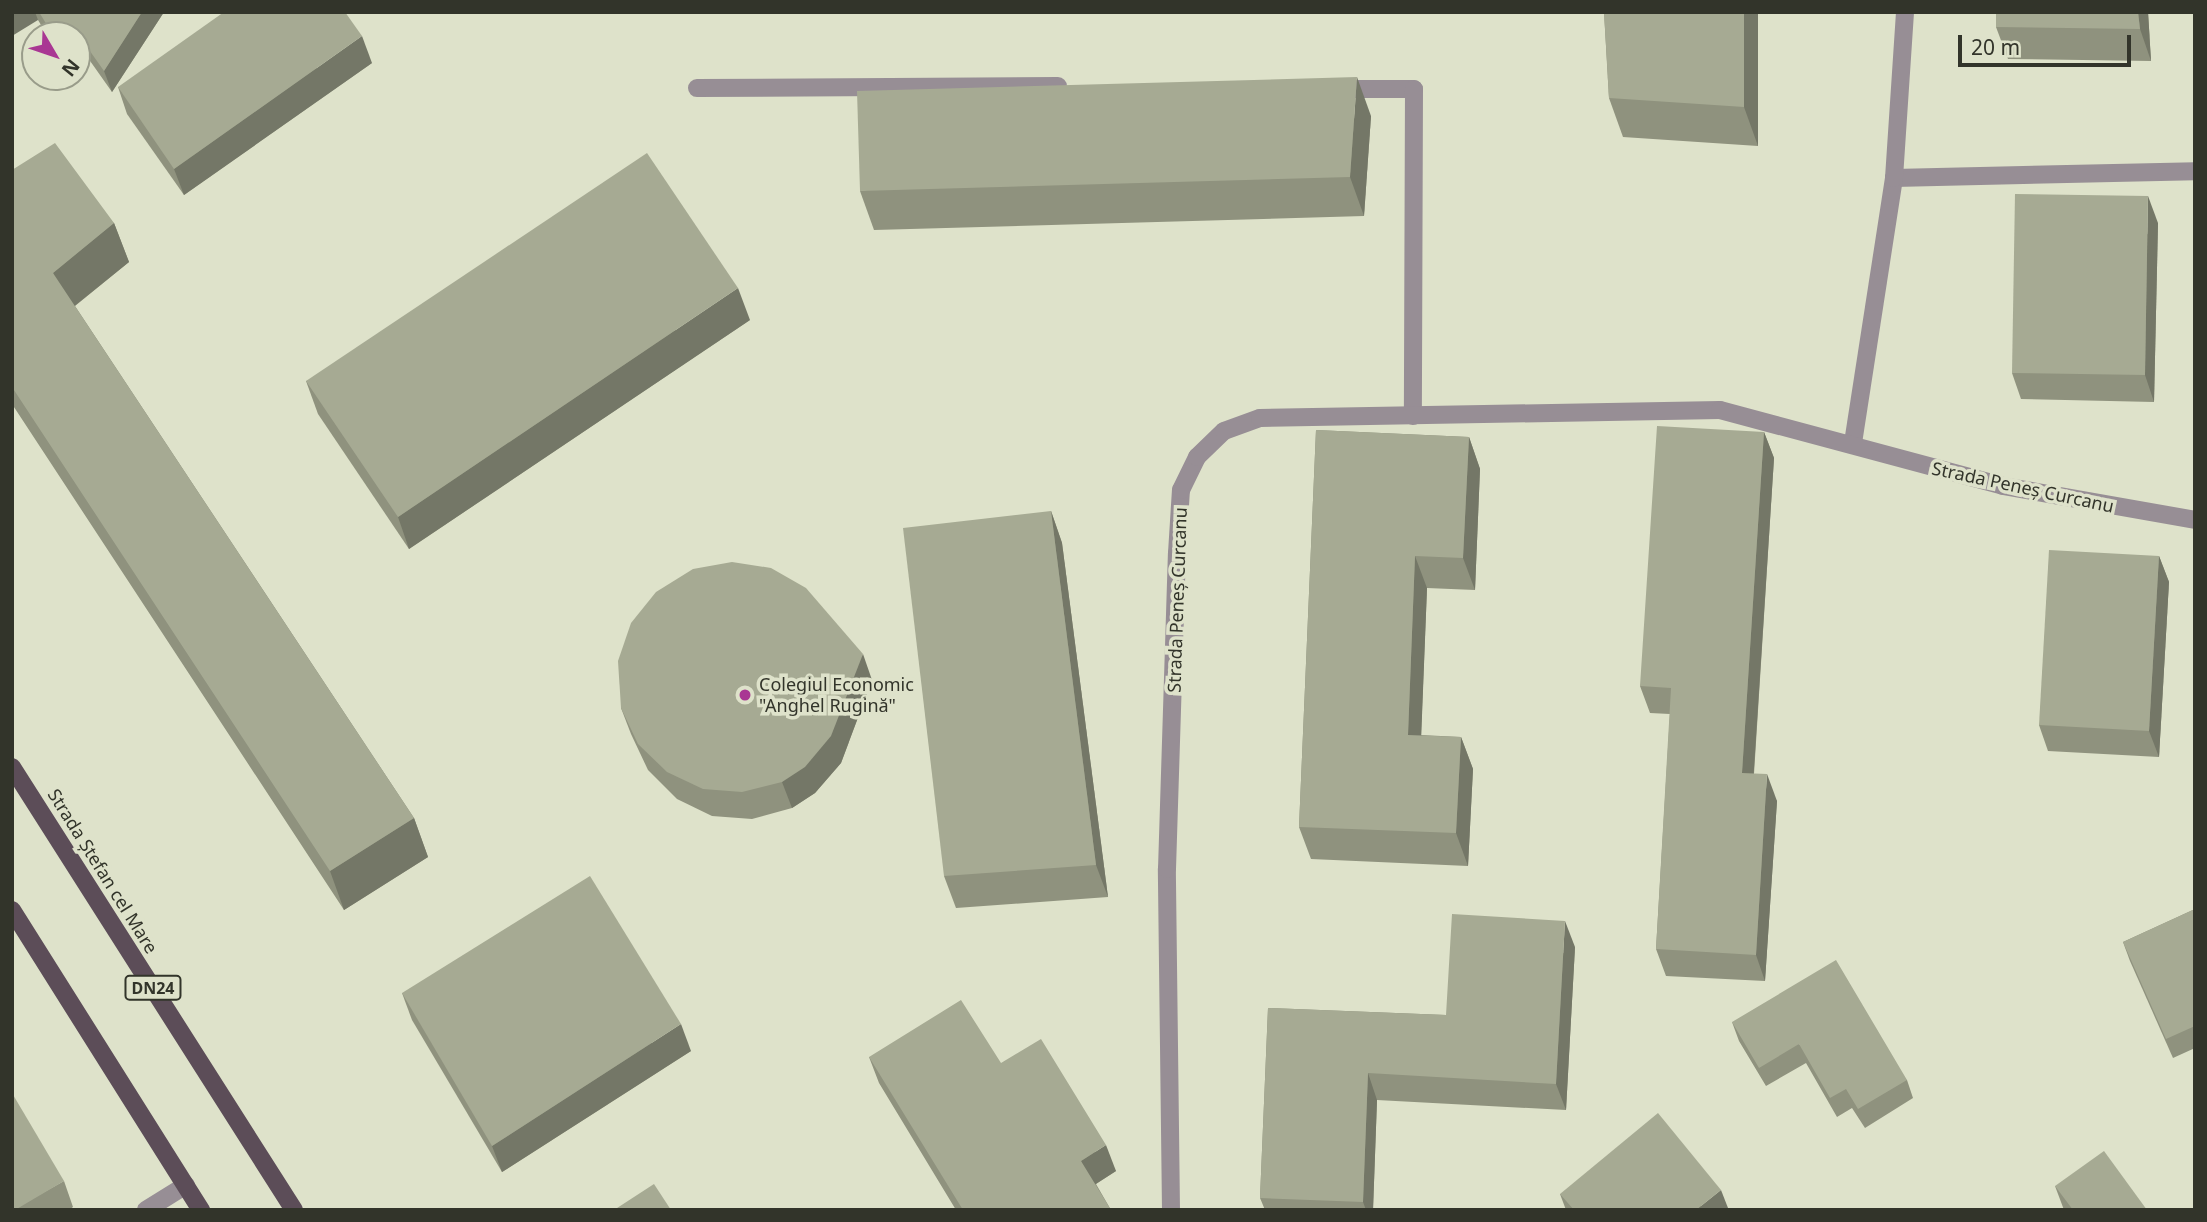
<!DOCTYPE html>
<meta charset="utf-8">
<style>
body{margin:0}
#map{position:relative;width:2207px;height:1222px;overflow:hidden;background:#dee2ca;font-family:"Noto Sans",sans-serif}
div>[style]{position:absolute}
.minor>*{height:18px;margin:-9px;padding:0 9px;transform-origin:9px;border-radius:9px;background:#978e95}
.major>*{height:18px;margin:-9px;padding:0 9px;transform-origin:9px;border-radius:9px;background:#5c4d58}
.wall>*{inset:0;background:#8f927e}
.shaded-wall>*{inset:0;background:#747767}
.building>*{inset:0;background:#a6aa93}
.dots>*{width:19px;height:19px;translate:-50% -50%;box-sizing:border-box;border:4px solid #dee2ca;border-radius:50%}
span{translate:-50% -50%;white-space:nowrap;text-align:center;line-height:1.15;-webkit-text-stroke:7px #dee2ca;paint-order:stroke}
.shield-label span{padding:2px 5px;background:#dee2ca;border:2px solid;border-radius:5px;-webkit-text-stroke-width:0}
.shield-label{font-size:16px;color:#32342a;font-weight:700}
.street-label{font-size:18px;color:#32342a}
.poi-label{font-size:18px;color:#32342a}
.left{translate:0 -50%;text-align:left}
.frame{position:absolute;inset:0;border:14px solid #32342a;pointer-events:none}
.north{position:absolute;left:21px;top:21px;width:70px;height:70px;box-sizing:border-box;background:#dee2ca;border:2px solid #999c8a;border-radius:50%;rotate:129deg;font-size:19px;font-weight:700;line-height:28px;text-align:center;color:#32342a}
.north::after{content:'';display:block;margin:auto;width:24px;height:32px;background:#a93793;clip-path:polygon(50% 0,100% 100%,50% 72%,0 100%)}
.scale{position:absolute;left:1958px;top:35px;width:173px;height:32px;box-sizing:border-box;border:4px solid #32342a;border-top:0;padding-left:9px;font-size:21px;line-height:24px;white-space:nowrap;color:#32342a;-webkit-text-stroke:5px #dee2ca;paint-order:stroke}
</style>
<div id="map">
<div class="minor">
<i style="left:697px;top:88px;width:361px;rotate:-0.3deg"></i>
<i style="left:1338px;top:89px;width:76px"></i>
<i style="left:1414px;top:89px;width:327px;rotate:90.2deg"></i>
<i style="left:1894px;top:178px;width:301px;rotate:-1.3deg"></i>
<i style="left:1853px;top:443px;width:268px;rotate:-81.2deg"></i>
<i style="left:1894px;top:178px;width:166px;rotate:-86.2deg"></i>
<i style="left:146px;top:1210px;width:47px;rotate:-32deg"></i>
<i style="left:1171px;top:1210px;width:341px;rotate:-90.7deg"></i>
<i style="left:1167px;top:869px;width:316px;rotate:-88.2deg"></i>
<i style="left:1177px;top:553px;width:63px;rotate:-86.4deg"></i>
<i style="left:1181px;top:490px;width:37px;rotate:-64deg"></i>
<i style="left:1197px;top:457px;width:37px;rotate:-44deg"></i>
<i style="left:1224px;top:431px;width:38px;rotate:-20deg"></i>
<i style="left:1260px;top:418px;width:460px;rotate:-1deg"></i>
<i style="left:1720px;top:410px;width:293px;rotate:15deg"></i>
<i style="left:2003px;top:486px;width:195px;rotate:10deg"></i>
</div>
<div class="major">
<i style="left:12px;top:767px;width:525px;rotate:57.52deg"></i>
<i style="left:12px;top:910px;width:355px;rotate:57.8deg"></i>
</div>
<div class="wall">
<i style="clip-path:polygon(12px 12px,164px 12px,112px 92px,88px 58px,77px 35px,47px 35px,38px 20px)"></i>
<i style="clip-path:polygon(1604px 12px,1758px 12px,1758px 146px,1623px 137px,1609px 98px)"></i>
<i style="clip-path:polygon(2148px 12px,2151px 61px,2008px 59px,1996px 27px)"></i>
<i style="clip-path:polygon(372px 63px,184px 195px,127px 114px,118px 87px)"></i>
<i style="clip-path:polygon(1371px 116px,1364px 216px,874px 230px,860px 191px)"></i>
<i style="clip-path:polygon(12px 170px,114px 223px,129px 262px,75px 306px,414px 818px,428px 857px,344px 910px,12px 404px)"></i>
<i style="clip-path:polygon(2158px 223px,2154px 402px,2021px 399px,2012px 373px)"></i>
<i style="clip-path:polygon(750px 320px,409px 549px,318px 414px,306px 381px)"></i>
<i style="clip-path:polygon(1316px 430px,1469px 437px,1480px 469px,1475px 590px,1427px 588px,1421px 735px,1461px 737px,1473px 769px,1468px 866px,1311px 859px,1299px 827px)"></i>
<i style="clip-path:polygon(1764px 432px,1774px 458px,1754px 774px,1777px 801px,1765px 981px,1666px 976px,1656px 949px,1670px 714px,1650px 713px,1640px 686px)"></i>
<i style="clip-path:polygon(1051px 511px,1062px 543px,1108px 897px,956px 908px,944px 876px)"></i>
<i style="clip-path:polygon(2159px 556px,2169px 582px,2159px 757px,2048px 751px,2039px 725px)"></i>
<i style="clip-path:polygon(872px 680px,841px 763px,815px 793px,792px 808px,752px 819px,712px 816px,677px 799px,648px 770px,631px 734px,621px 708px)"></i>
<i style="clip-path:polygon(2195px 909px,2195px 1048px,2173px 1058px,2130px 961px,2123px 942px)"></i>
<i style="clip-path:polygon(1575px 947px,1566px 1110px,1377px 1100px,1373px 1210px,1265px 1210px,1260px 1198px,1268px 1008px,1446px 1015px)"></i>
<i style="clip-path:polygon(402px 993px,691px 1051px,502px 1172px,412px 1020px)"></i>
<i style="clip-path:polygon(1732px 1022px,1907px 1080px,1913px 1098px,1865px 1128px,1852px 1108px,1837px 1117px,1806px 1063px,1766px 1086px,1739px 1041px)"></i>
<i style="clip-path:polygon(869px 1057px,1001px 1063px,1116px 1171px,1096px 1184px,1111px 1210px,956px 1210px,879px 1083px)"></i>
<i style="clip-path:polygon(64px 1181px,73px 1207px,69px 1210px,12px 1210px)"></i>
<i style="clip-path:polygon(2055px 1186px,2147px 1210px,2064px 1210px)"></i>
<i style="clip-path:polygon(1560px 1194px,1728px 1208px,1726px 1210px,1566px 1210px)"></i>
</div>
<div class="shaded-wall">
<i style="clip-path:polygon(12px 12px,35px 12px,38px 20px,12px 36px)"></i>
<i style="clip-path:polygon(142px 12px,164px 12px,112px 92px,104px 71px)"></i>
<i style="clip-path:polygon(1744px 12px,1758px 12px,1758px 146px,1744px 107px)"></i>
<i style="clip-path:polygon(2138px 12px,2148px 12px,2151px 61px,2140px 29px)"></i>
<i style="clip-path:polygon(362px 36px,372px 63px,184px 195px,174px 169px)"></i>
<i style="clip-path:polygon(80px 37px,88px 58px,77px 66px,77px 39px)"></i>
<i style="clip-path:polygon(1357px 77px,1371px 116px,1364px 216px,1350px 177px)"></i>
<i style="clip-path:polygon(2148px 196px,2158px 223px,2154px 402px,2145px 375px)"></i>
<i style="clip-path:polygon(114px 223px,129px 262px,67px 312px,53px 273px)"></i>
<i style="clip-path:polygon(738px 288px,750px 320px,409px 549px,398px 517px)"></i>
<i style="clip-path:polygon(1764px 432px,1774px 458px,1752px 799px,1742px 773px)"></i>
<i style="clip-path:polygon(1469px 437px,1480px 469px,1475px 590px,1463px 558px)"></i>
<i style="clip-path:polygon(1051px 511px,1062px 543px,1108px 897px,1096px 865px)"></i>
<i style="clip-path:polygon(1415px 556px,1427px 588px,1420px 767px,1408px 735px)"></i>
<i style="clip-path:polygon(2159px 556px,2169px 582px,2159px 757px,2149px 731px)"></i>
<i style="clip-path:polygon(863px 654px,872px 680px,841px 763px,815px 793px,792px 808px,782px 782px)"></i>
<i style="clip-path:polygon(1461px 737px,1473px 769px,1468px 866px,1456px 833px)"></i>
<i style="clip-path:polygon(1767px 774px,1777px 801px,1765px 981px,1756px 955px)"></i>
<i style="clip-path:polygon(414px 818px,428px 857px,344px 910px,330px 871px)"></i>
<i style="clip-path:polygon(1565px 921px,1575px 947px,1566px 1110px,1556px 1084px)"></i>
<i style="clip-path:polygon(681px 1024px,691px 1051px,502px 1172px,492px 1146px)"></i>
<i style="clip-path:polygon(1368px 1073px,1377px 1100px,1373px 1210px,1366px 1210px,1363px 1202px)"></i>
<i style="clip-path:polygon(1106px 1145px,1116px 1171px,1091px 1187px,1081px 1161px)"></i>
<i style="clip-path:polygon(1721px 1190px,1728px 1208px,1726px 1210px,1696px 1210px)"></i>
</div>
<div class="building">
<i style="clip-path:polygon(39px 12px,142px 12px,104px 71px,80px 37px,77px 39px,77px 35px,53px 35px)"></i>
<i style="clip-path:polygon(224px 12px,345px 12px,362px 36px,174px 169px,118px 87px)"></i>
<i style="clip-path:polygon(1604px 12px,1744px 12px,1744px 107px,1609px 98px)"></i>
<i style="clip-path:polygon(1996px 12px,2138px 12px,2140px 29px,1996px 27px)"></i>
<i style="clip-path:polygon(1357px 77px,1350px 177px,860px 191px,857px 91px)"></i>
<i style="clip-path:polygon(55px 143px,114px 223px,53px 273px,414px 818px,330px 871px,12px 387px,12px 170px)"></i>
<i style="clip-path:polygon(647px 153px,738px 288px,398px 517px,306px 381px)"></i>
<i style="clip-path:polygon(2015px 194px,2148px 196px,2145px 375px,2012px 373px)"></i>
<i style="clip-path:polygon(1657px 426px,1764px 432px,1742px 773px,1767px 774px,1756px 955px,1656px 949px,1671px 688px,1640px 686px)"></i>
<i style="clip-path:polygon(1316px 430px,1469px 437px,1463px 558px,1415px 556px,1408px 735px,1461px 737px,1456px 833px,1299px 827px)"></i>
<i style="clip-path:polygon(1051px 511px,1096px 865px,944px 876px,903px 528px)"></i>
<i style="clip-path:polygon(2049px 550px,2159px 556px,2149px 731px,2039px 725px)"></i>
<i style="clip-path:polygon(732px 562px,771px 568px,806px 588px,863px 654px,831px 736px,805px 767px,782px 782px,742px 792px,703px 789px,667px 772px,638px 744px,621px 708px,618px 661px,631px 623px,656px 592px,693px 569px)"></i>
<i style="clip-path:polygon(590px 876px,681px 1024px,492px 1146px,402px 993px)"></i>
<i style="clip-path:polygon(2195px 909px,2195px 1026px,2166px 1039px,2123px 942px)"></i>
<i style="clip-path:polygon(1452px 914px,1565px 921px,1556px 1084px,1368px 1073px,1363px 1202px,1260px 1198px,1268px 1008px,1446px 1015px)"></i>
<i style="clip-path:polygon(1836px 960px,1907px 1080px,1858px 1109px,1846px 1089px,1830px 1098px,1799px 1044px,1759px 1068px,1732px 1022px)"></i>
<i style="clip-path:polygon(961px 1000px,1001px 1063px,1041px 1039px,1106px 1145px,1081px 1161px,1111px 1210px,963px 1210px,869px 1057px)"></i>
<i style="clip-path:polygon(12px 1093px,64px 1181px,15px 1210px,12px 1210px)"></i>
<i style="clip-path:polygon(1658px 1113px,1721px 1190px,1696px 1210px,1574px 1210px,1560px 1194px)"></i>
<i style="clip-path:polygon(2104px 1151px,2147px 1210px,2073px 1210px,2055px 1186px)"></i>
<i style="clip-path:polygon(654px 1184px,671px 1210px,614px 1210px)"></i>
</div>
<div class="dots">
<i style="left:745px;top:695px;background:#a93793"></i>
</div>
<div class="shield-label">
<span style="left:153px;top:988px">DN24</span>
</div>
<div class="street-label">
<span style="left:2023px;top:487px;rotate:12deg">Strada Peneș Curcanu</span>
<span style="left:1177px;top:600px;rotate:-88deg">Strada Peneș Curcanu</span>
<span style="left:103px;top:871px;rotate:58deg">Strada Ștefan cel Mare</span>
</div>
<div class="poi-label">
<span class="left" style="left:759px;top:695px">Colegiul Economic<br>"Anghel Rugină"</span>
</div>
<div class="frame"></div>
<div class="north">N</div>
<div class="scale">20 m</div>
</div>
